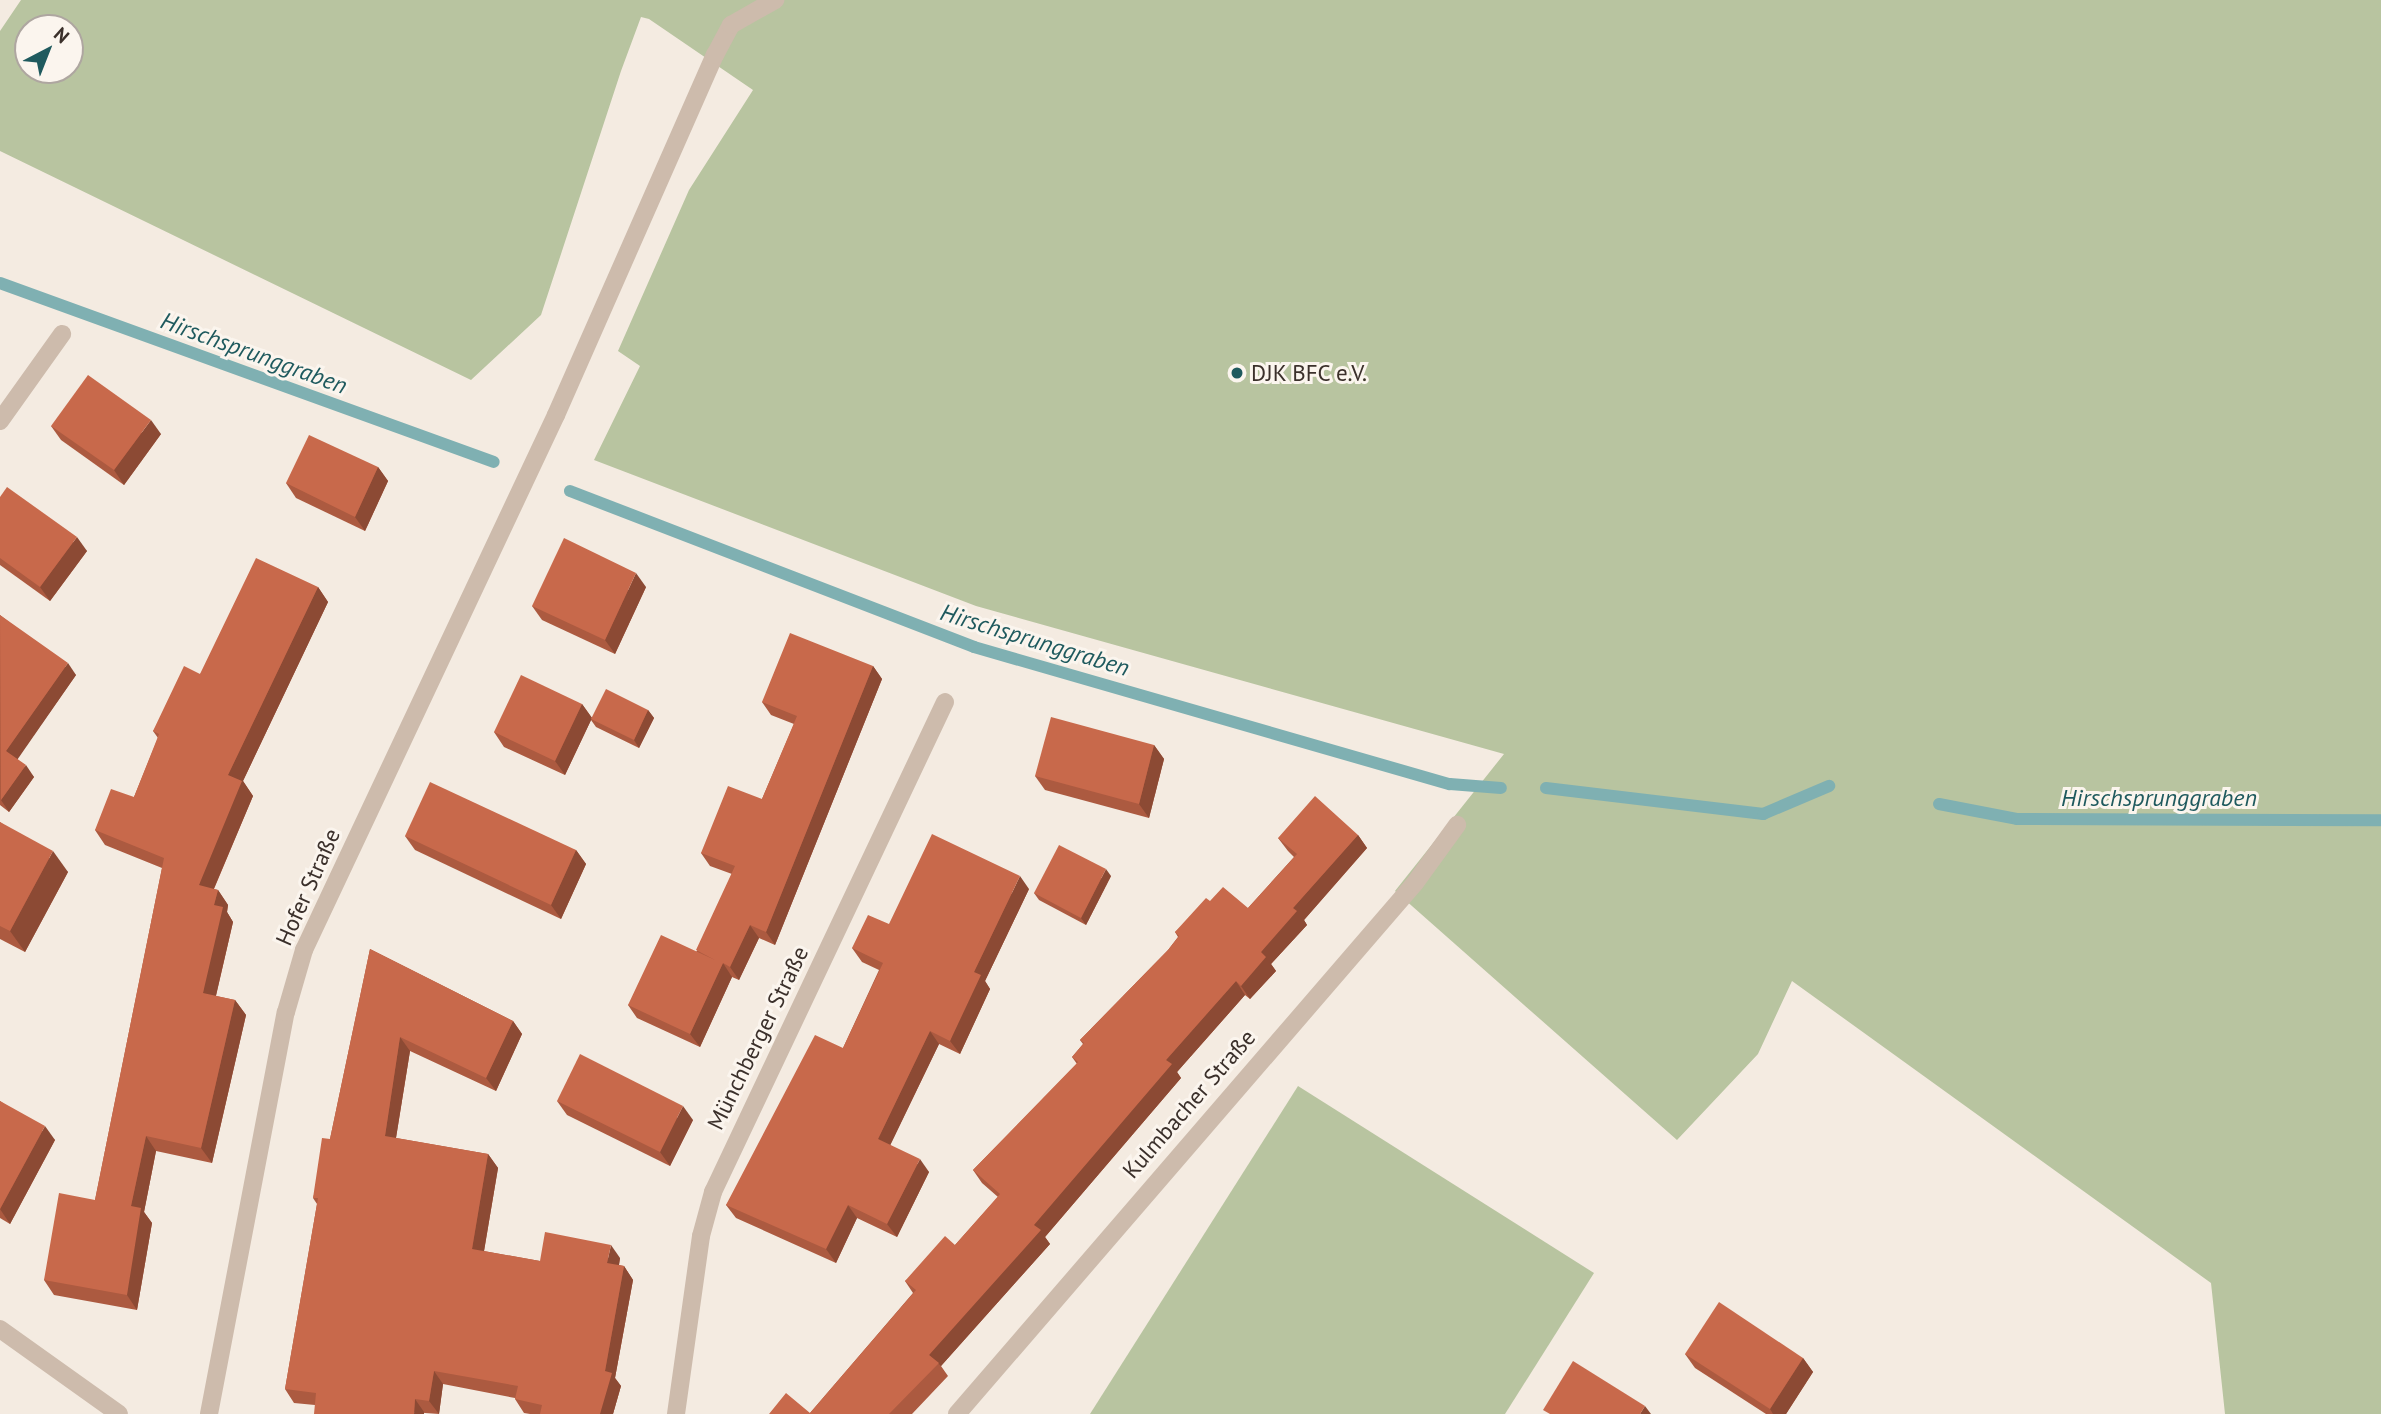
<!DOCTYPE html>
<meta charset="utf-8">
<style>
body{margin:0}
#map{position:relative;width:2381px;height:1414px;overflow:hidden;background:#f4ebe1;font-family:"PT Sans",sans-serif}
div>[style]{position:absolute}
.green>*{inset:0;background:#b8c4a0}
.stream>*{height:12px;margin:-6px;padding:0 6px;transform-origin:6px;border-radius:6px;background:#7fb0b2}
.lane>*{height:18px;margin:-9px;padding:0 9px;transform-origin:9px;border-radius:9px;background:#cdbbac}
.street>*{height:18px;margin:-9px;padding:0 9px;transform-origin:9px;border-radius:9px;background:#cdbbac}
.wall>*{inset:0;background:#ac5a40}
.shaded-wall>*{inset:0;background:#8c4a34}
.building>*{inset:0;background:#c8694b}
.dots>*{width:19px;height:19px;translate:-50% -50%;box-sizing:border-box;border:4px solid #fbf5ee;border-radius:50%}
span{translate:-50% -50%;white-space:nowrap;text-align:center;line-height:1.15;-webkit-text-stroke:6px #fbf5ee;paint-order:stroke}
.poi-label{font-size:23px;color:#3b302b}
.left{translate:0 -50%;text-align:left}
.street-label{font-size:23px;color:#3b302b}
.water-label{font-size:24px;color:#1f5a5e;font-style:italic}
.north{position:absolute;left:14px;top:14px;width:70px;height:70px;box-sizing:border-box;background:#fbf5ee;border:2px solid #aea6a0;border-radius:50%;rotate:42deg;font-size:19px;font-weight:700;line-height:28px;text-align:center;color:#3b302b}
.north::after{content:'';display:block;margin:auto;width:24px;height:32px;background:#1f5a5e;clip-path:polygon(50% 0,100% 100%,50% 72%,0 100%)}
</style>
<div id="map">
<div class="green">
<i style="clip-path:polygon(evenodd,21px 0,2381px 0,2381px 1414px,2225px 1414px,2211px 1283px,1792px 981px,1758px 1054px,1677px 1140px,1395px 891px,1504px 754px,976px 606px,594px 460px,640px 366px,618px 351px,689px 190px,753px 90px,649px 19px,641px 17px,621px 71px,541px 315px,471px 380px,0 151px,0 31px,21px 0,28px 28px,70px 28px,70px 70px,28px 70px,28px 28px)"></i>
<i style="clip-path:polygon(1298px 1086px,1594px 1273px,1505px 1414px,1090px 1414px)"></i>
</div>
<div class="stream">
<i style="left:0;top:283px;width:525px;rotate:19.92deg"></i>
<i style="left:570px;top:491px;width:433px;rotate:21.1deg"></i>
<i style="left:974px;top:647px;width:495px;rotate:16.1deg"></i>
<i style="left:1450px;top:784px;width:51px;rotate:4.5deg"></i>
<i style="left:1546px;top:788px;width:219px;rotate:6.8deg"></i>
<i style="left:1763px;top:814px;width:72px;rotate:-23deg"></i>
<i style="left:1939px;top:804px;width:79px;rotate:10.9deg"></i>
<i style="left:2017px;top:819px;width:364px;rotate:0.2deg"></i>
</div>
<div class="lane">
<i style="left:556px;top:415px;width:394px;rotate:-66.2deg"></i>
<i style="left:715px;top:55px;width:34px;rotate:-62deg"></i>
<i style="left:731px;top:25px;width:51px;rotate:-29.6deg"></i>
</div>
<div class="street">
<i style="left:0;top:421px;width:107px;rotate:-54.5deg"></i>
<i style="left:0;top:1329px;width:146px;rotate:35.5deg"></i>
<i style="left:209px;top:1414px;width:409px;rotate:-79.2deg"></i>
<i style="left:286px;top:1012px;width:65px;rotate:-73.8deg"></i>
<i style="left:304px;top:950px;width:591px;rotate:-64.78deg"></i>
<i style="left:676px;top:1414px;width:180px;rotate:-82deg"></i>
<i style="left:701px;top:1236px;width:46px;rotate:-74.7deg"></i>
<i style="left:713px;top:1192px;width:542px;rotate:-64.66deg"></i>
<i style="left:957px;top:1414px;width:701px;rotate:-49.22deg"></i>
<i style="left:1415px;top:883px;width:72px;rotate:-54.1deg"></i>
</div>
<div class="wall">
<i style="clip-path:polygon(51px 426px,161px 434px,124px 485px,61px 440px)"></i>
<i style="clip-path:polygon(378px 467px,388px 481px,365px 531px,296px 498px,286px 483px)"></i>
<i style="clip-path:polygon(0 497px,87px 551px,50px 601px,0 565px)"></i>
<i style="clip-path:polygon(318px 587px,328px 602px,243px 781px,253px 796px,214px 889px,218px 890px,228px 905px,227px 912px,233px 922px,216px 996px,235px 1000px,246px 1015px,212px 1163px,156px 1151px,144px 1212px,152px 1223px,137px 1310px,54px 1295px,44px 1280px,95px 1200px,162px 868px,105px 845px,95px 830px,134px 797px,158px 738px,153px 731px,200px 674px)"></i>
<i style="clip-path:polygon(646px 587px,615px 654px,542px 620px,532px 606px)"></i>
<i style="clip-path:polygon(0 615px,76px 675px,17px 759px,34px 777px,9px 812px,0 805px)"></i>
<i style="clip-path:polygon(873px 666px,882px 679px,775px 945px,759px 938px,739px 980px,732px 977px,700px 1047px,637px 1018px,628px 1005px,697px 951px,732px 874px,710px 866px,701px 853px,762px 799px,794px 724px,771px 715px,762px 702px)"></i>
<i style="clip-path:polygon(582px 704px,592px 718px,648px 710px,654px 718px,639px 748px,596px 727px,591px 720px,565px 775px,504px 747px,494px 732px)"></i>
<i style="clip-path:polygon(1154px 745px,1164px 759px,1149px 818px,1045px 790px,1035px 776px)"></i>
<i style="clip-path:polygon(0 822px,68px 872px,25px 952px,0 939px)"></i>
<i style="clip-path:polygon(1358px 835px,1367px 848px,1304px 920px,1307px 925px,1271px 964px,1276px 971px,1250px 999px,1245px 995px,1177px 1072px,1181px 1078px,1045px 1237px,1050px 1244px,941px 1366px,948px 1376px,912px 1414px,769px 1414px,810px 1413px,913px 1293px,905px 1281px,955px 1245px,998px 1197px,982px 1183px,973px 1170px,1077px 1064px,1072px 1057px,1083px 1044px,1080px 1040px,1168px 950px,1178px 937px,1175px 932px,1210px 901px,1248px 908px,1294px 857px,1288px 851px,1278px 838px)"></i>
<i style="clip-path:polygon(405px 836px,576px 850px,586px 864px,561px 919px,415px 850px)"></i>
<i style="clip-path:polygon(1111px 876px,1086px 925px,1039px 900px,1034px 893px)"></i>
<i style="clip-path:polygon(1029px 889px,985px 981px,990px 989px,960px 1054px,939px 1044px,890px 1145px,929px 1172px,897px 1237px,857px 1218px,836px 1263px,736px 1218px,726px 1205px,843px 1048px,879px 970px,862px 962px,852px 948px,889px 924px)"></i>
<i style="clip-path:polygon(370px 949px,513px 1021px,522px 1034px,496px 1091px,410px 1051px,396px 1138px,488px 1154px,498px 1168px,484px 1251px,540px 1261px,620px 1258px,619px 1265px,624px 1266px,633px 1280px,615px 1378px,621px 1386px,613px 1414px,530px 1414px,524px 1413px,515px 1399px,515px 1398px,443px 1384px,439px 1414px,315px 1405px,294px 1403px,285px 1389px,317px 1204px,313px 1198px,330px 1139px)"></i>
<i style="clip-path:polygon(0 1101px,55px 1140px,10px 1224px,0 1218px)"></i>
<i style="clip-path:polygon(557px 1101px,693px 1120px,670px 1166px,567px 1115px)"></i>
<i style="clip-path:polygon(1685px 1354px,1803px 1358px,1813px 1372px,1786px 1414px,1766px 1414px,1695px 1368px)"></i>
</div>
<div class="shaded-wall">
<i style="clip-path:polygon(151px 420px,161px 434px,124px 485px,114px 470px)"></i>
<i style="clip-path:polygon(378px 467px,388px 481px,365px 531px,355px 517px)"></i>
<i style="clip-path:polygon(77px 537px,87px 551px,50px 601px,40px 587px)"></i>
<i style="clip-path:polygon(636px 573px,646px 587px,615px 654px,605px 640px)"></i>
<i style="clip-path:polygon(318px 587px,328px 602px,243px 781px,253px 796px,209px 900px,199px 885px,228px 775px)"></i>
<i style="clip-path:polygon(68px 663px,76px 675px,15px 763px,6px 751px)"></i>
<i style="clip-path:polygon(873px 666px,882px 679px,775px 945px,766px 932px)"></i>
<i style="clip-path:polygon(582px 704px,592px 718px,565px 775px,555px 761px)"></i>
<i style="clip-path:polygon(648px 710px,654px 718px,639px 748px,634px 740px)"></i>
<i style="clip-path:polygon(1154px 745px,1164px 759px,1149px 818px,1139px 804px)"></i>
<i style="clip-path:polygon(26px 765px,34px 777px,9px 812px,1px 800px)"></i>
<i style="clip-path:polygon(1358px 835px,1367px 848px,1304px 920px,1307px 925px,1271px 964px,1276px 971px,1250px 999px,1241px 986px,1261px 952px,1293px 908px)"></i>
<i style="clip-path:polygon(576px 850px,586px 864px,561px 919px,551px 905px)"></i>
<i style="clip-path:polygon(53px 851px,68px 872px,25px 952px,10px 931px)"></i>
<i style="clip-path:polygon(1106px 869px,1111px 876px,1086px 925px,1081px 918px)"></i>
<i style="clip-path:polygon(1020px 876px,1029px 889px,985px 981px,990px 989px,960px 1054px,950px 1041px,974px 972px)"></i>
<i style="clip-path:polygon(218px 890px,228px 905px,227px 912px,233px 922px,213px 1008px,203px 993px,214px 905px)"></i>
<i style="clip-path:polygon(750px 925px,759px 938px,739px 980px,730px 967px)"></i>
<i style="clip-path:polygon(723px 963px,732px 977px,700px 1047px,690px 1034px)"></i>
<i style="clip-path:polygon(1236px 981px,1245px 995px,1177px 1072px,1181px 1078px,1045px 1237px,1050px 1244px,941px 1366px,929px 1355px,1166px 1060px)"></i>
<i style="clip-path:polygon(235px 1000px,246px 1015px,212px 1163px,201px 1148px)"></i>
<i style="clip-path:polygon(513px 1021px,522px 1034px,496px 1091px,486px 1078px)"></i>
<i style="clip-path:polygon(930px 1031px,939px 1044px,887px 1152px,878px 1139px)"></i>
<i style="clip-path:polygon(400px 1037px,410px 1051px,394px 1150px,385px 1136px)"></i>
<i style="clip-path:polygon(683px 1106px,693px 1120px,670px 1166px,660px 1152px)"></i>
<i style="clip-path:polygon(45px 1126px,55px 1140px,10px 1224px,0 1209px)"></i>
<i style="clip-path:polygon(146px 1136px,156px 1151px,144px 1212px,152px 1223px,137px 1310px,127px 1295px,131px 1206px)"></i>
<i style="clip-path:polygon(488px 1154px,498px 1168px,482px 1263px,472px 1249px)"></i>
<i style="clip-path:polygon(920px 1159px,929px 1172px,897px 1237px,887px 1224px)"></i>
<i style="clip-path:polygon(848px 1205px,857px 1218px,836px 1263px,826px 1249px)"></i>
<i style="clip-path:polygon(611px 1245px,620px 1258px,617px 1277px,607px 1263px)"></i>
<i style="clip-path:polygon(624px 1266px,633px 1280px,615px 1378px,621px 1386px,613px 1414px,600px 1414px,605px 1371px)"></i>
<i style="clip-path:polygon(1803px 1358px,1813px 1372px,1786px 1414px,1773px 1414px,1770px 1409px)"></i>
<i style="clip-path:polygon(434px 1371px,443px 1384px,439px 1414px,429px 1401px)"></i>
<i style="clip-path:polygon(415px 1399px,424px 1412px,424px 1414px,414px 1414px)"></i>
<i style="clip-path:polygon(1645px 1406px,1651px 1414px,1640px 1414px)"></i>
</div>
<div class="building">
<i style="clip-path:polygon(88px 375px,151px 420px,114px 470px,51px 426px)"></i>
<i style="clip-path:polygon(309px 435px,378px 467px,355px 517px,286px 483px)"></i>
<i style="clip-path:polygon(7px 487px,77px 537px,40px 587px,0 558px,0 497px)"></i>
<i style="clip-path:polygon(564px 538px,636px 573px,605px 640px,532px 606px)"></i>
<i style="clip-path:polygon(256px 558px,318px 587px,228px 775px,242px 781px,199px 885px,218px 890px,214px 905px,223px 907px,203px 993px,235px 1000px,201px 1148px,146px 1136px,131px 1206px,141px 1208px,127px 1295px,44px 1280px,59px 1193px,95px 1200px,164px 858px,95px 830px,111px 789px,134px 797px,159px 734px,153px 731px,184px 666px,200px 674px)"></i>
<i style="clip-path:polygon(0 615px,68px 663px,6px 751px,26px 765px,1px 800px)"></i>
<i style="clip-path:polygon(790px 633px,873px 666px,766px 932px,750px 925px,730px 967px,723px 963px,690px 1034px,628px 1005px,661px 935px,715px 960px,696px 950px,735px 866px,701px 853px,728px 786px,762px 799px,797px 716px,762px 702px)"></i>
<i style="clip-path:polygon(521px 675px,582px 704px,555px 761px,494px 732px)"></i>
<i style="clip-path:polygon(606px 689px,648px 710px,634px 740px,591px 719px)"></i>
<i style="clip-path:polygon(1051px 717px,1154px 745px,1139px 804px,1035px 776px)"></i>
<i style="clip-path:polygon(430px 782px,576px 850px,551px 905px,405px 836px)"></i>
<i style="clip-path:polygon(1315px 796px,1358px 835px,1293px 908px,1297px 911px,1261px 952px,1266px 957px,1241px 986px,1236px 981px,1166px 1060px,1172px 1064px,1034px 1225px,1041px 1230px,929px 1355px,939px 1363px,889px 1414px,769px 1414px,786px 1393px,810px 1413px,916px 1290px,905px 1281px,945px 1236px,955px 1245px,1000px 1194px,973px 1170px,1078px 1062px,1072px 1057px,1084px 1043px,1080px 1040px,1168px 950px,1179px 936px,1175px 932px,1206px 898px,1210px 901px,1223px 887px,1248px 908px,1297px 854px,1278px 838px)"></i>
<i style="clip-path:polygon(0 822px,53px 851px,10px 931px,0 926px)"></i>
<i style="clip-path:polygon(932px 834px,1020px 876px,974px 972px,981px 975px,950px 1041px,930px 1031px,878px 1139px,920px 1159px,887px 1224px,848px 1205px,826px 1249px,726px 1205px,815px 1035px,843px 1048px,883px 963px,852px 948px,868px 915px,889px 924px)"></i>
<i style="clip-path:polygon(1059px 845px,1106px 869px,1081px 918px,1034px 893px)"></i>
<i style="clip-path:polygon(370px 949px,513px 1021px,486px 1078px,400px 1037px,385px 1136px,488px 1154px,472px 1249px,540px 1261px,545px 1232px,611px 1245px,607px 1263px,624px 1266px,605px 1371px,612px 1373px,600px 1414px,540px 1414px,542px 1405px,515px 1399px,518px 1386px,434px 1371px,429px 1401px,415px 1399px,414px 1414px,314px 1414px,316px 1393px,285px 1389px,318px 1198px,313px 1198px,322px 1138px,330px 1139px)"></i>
<i style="clip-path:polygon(580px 1054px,683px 1106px,660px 1152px,557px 1101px)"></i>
<i style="clip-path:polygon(0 1101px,45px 1126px,0 1209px)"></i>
<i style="clip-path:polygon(1719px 1302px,1803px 1358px,1770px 1409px,1685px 1354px)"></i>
<i style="clip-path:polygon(1573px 1361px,1645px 1406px,1640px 1414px,1550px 1414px,1543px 1410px)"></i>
</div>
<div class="dots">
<i style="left:1237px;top:373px;background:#1f5a5e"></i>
</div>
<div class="poi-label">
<span class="left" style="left:1251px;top:373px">DJK BFC e.V.</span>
</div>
<div class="street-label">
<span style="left:308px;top:887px;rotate:-66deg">Hofer Straße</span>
<span style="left:758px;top:1038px;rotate:-64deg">Münchberger Straße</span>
<span style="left:1189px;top:1104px;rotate:-49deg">Kulmbacher Straße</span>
</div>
<div class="water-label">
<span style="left:254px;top:353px;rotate:20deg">Hirschsprunggraben</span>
<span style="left:1035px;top:640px;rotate:17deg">Hirschsprunggraben</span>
<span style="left:2159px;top:798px">Hirschsprunggraben</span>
</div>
<div class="north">N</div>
</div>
